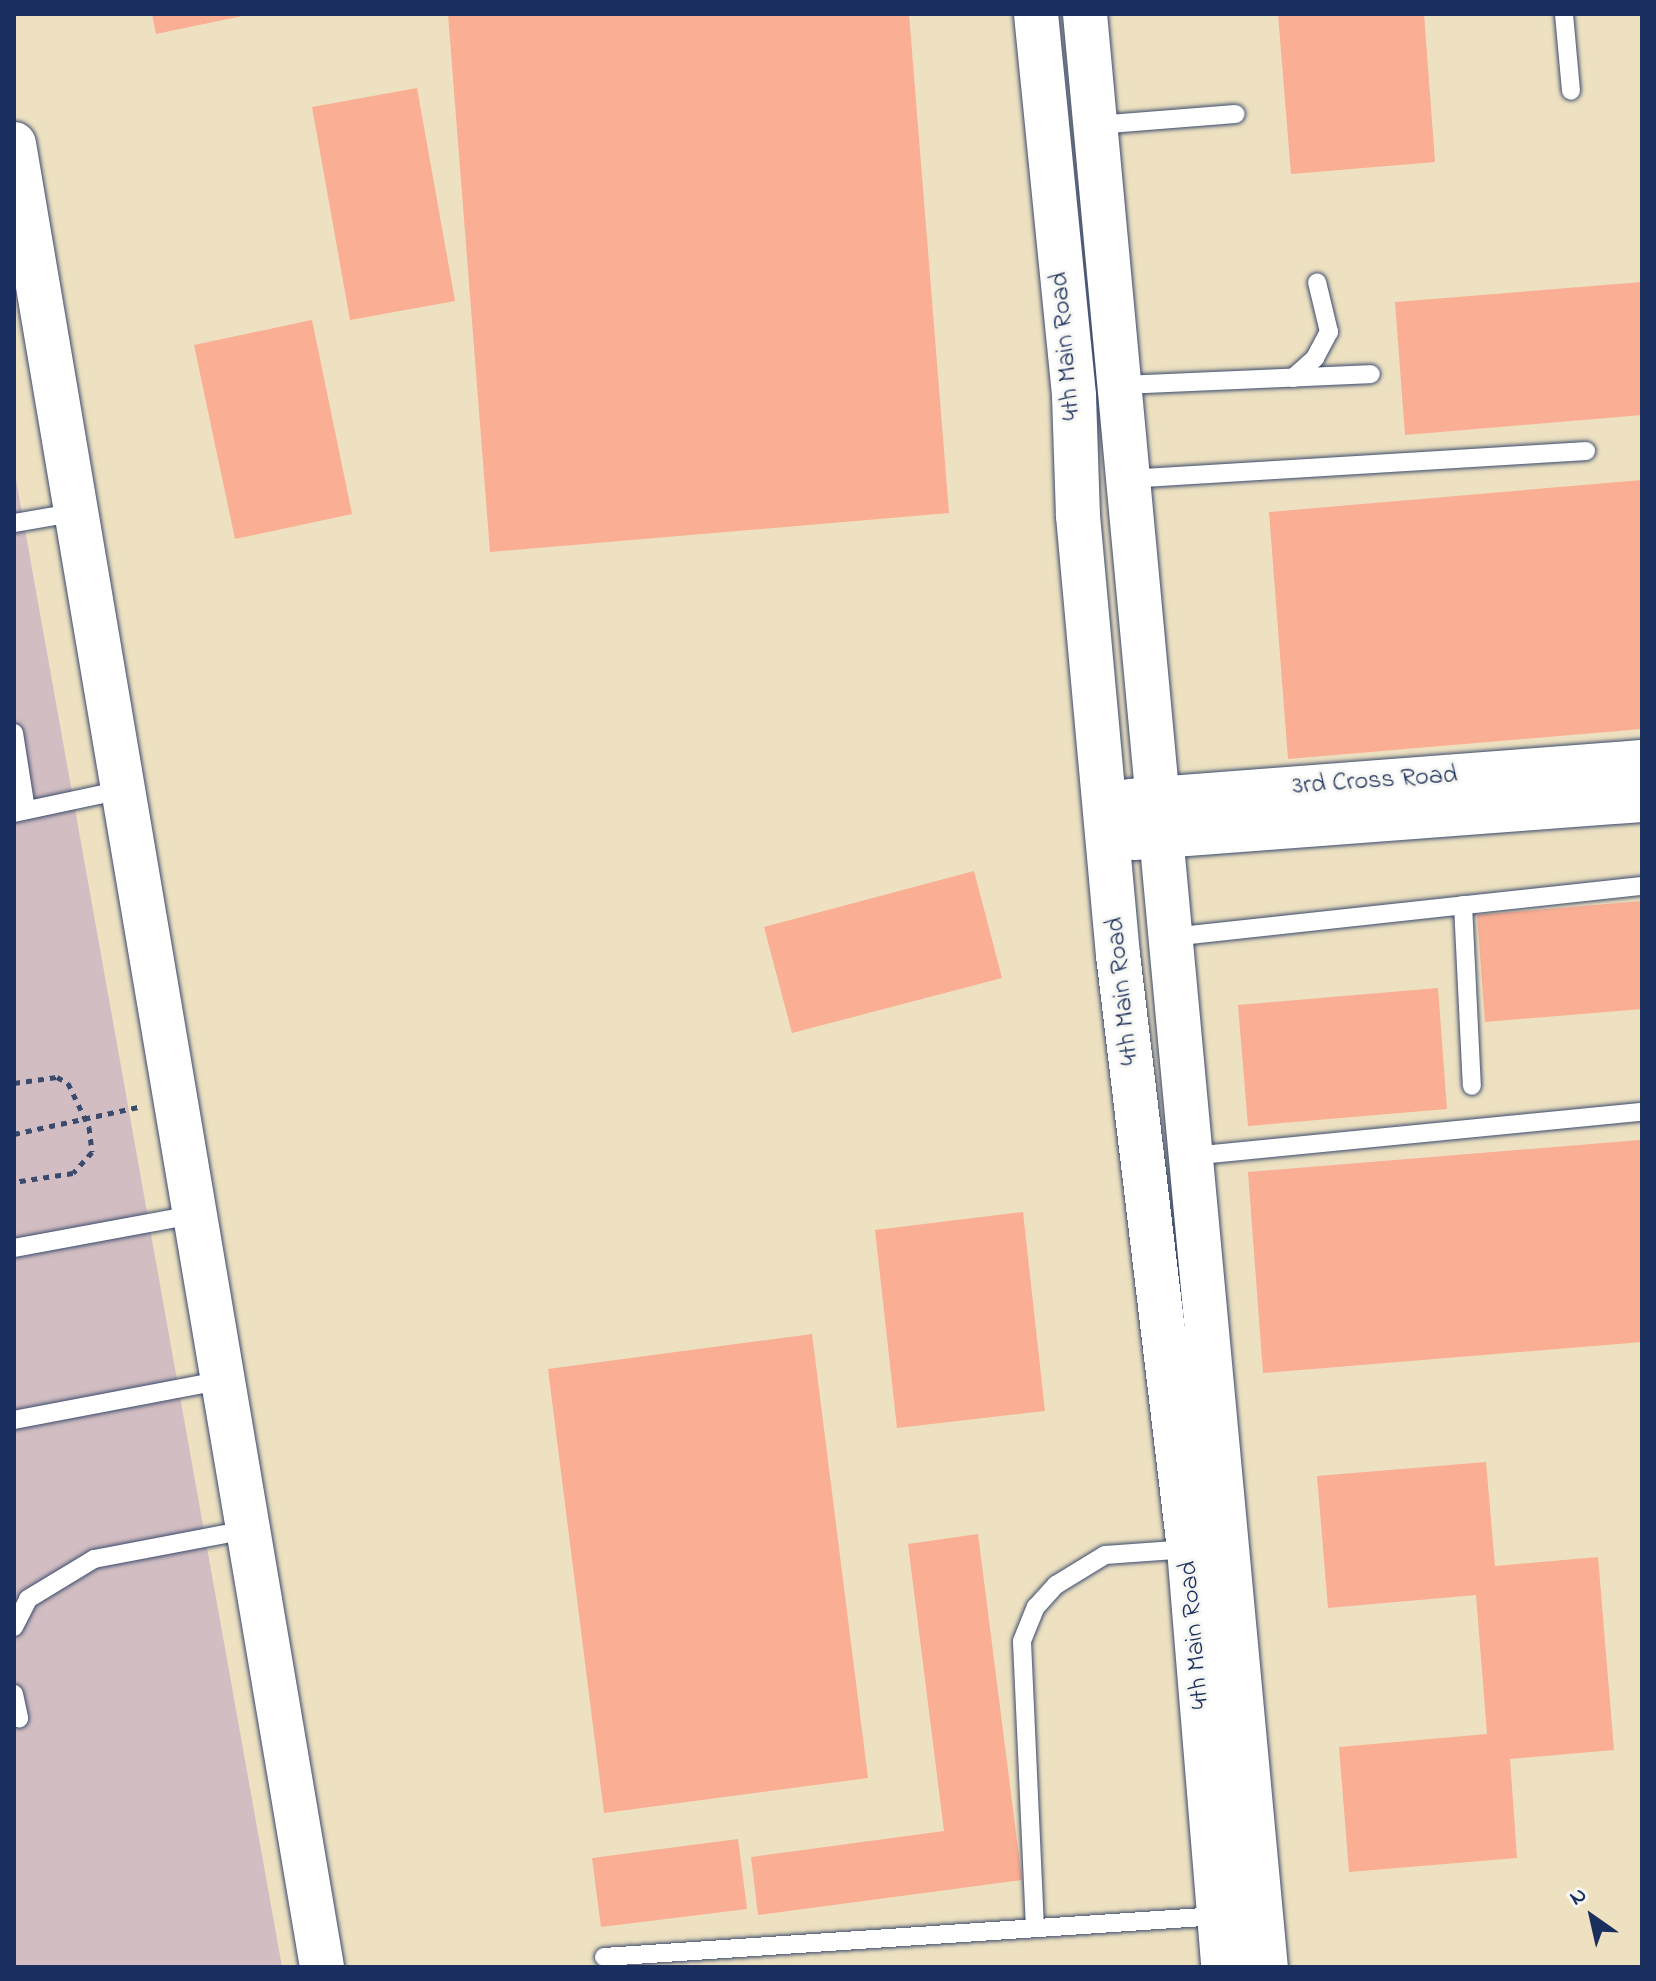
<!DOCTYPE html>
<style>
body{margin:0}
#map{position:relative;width:1656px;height:1981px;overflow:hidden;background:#ede1c1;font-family:"Indie Flower",sans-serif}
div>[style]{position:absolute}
.industrial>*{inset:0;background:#d2bec2}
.building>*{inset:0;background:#faae94}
.path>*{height:5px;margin-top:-2.5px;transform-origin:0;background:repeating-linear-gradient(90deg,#3a4a6d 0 6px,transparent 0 12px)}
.roads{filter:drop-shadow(0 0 2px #3a4a6d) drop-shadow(0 0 2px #3a4a6d)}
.service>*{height:18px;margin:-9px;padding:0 9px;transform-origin:9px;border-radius:9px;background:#fff}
.tertiary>*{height:44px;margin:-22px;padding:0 22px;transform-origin:22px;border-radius:22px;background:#fff}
span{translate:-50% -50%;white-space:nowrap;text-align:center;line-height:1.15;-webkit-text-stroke:6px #f6f6f2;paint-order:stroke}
.street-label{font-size:26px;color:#1b2f5e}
.frame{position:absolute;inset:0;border:16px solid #1b2f5e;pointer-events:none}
.north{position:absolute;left:1552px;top:1877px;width:80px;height:80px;-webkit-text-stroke:6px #f6f6f2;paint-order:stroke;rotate:326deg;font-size:22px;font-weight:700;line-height:32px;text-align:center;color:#1b2f5e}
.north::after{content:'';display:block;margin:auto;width:28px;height:36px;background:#1b2f5e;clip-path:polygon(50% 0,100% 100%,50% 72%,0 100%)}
</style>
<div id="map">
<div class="industrial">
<i style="clip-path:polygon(14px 468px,282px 1967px,14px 1967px)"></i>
</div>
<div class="building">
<i style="clip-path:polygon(152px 14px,247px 14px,247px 15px,156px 34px)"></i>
<i style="clip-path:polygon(448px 14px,909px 14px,949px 513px,490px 552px)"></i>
<i style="clip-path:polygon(1278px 14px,1424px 14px,1435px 162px,1291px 174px)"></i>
<i style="clip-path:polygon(417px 88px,455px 301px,350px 320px,312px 107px)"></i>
<i style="clip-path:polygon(1642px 282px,1642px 415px,1405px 435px,1395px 302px)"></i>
<i style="clip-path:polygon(312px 320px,352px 514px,235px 539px,194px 345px)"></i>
<i style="clip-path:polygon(1642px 480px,1642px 729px,1288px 759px,1269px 512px)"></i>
<i style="clip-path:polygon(974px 871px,1002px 978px,792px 1033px,764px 927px)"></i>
<i style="clip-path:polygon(1642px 901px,1642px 1009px,1485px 1022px,1477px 915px)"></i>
<i style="clip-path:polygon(1438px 988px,1447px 1109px,1248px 1126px,1238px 1005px)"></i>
<i style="clip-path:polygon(1640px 1140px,1642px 1342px,1263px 1373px,1248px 1172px)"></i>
<i style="clip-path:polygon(1023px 1212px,1045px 1411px,897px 1428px,875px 1230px)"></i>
<i style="clip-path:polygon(812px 1334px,868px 1778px,604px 1813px,548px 1369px)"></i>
<i style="clip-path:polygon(1486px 1462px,1495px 1566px,1598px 1557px,1614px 1750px,1510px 1759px,1517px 1858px,1349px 1872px,1339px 1747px,1487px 1734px,1476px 1595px,1328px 1608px,1317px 1476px)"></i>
<i style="clip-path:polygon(978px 1534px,1022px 1880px,758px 1915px,751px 1857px,944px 1831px,908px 1544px)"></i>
<i style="clip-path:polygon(738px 1839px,747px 1909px,601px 1927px,592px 1858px)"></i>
</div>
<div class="path">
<i style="left:14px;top:1083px;width:43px;rotate:-7.9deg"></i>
<i style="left:57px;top:1077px;width:13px;rotate:29deg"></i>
<i style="left:68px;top:1083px;width:49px;rotate:64.5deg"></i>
<i style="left:89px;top:1127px;width:25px;rotate:83deg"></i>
<i style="left:92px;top:1152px;width:28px;rotate:132deg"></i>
<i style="left:73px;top:1173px;width:60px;rotate:171.3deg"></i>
<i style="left:14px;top:1134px;width:127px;rotate:-12.3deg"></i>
</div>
<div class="roads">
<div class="service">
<i style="left:1564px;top:14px;width:77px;rotate:84.8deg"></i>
<i style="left:1096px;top:125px;width:140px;rotate:-4.5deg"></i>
<i style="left:1293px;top:378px;width:30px;rotate:-42deg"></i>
<i style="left:1315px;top:358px;width:30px;rotate:-62deg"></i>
<i style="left:1329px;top:332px;width:51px;rotate:-103.5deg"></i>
<i style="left:1120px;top:385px;width:251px;rotate:-2.5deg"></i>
<i style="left:1128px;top:479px;width:459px;rotate:-3.5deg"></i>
<i style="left:14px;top:523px;width:42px;rotate:-9.7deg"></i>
<i style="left:14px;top:733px;width:78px;rotate:81.1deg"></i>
<i style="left:14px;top:813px;width:96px;rotate:-12deg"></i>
<i style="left:1463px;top:905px;width:181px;rotate:87.2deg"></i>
<i style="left:1171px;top:937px;width:474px;rotate:-6.2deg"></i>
<i style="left:1191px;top:1156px;width:453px;rotate:-5.6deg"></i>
<i style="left:14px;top:1248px;width:165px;rotate:-10.5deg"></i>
<i style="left:14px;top:1420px;width:192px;rotate:-10.8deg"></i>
<i style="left:14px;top:1627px;width:31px;rotate:-63deg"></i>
<i style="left:28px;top:1599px;width:77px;rotate:-31.2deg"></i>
<i style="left:94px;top:1559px;width:133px;rotate:-10.8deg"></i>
<i style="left:14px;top:1694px;width:25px;rotate:78deg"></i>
<i style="left:1035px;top:1928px;width:287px;rotate:-92.6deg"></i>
<i style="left:1022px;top:1641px;width:37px;rotate:-68deg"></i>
<i style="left:1036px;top:1607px;width:30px;rotate:-48deg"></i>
<i style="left:1056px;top:1585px;width:57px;rotate:-31.5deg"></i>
<i style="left:1105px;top:1555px;width:84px;rotate:-4.1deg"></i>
<i style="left:604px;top:1957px;width:615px;rotate:-3.82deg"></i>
</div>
<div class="tertiary">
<i style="left:1036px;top:14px;width:384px;rotate:84.3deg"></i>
<i style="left:1074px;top:396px;width:120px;rotate:88.1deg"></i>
<i style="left:1078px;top:516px;width:441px;rotate:84.8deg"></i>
<i style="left:1118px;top:955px;width:598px;rotate:83.18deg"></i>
<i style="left:1189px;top:1549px;width:419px;rotate:85.3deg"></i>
<i style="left:1085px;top:14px;width:1961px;rotate:84.71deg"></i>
<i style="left:14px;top:144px;width:1849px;rotate:80.41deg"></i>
<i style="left:1130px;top:801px;width:513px;rotate:-4.36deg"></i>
<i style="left:1134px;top:838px;width:509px;rotate:-4.28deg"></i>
</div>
</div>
<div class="street-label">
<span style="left:1067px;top:346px;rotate:-95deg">4th Main Road</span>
<span style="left:1375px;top:782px;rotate:-4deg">3rd Cross Road</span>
<span style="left:1124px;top:991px;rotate:-96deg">4th Main Road</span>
<span style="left:1196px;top:1635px;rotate:-95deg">4th Main Road</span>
</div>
<div class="frame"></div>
<div class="north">N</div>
</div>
